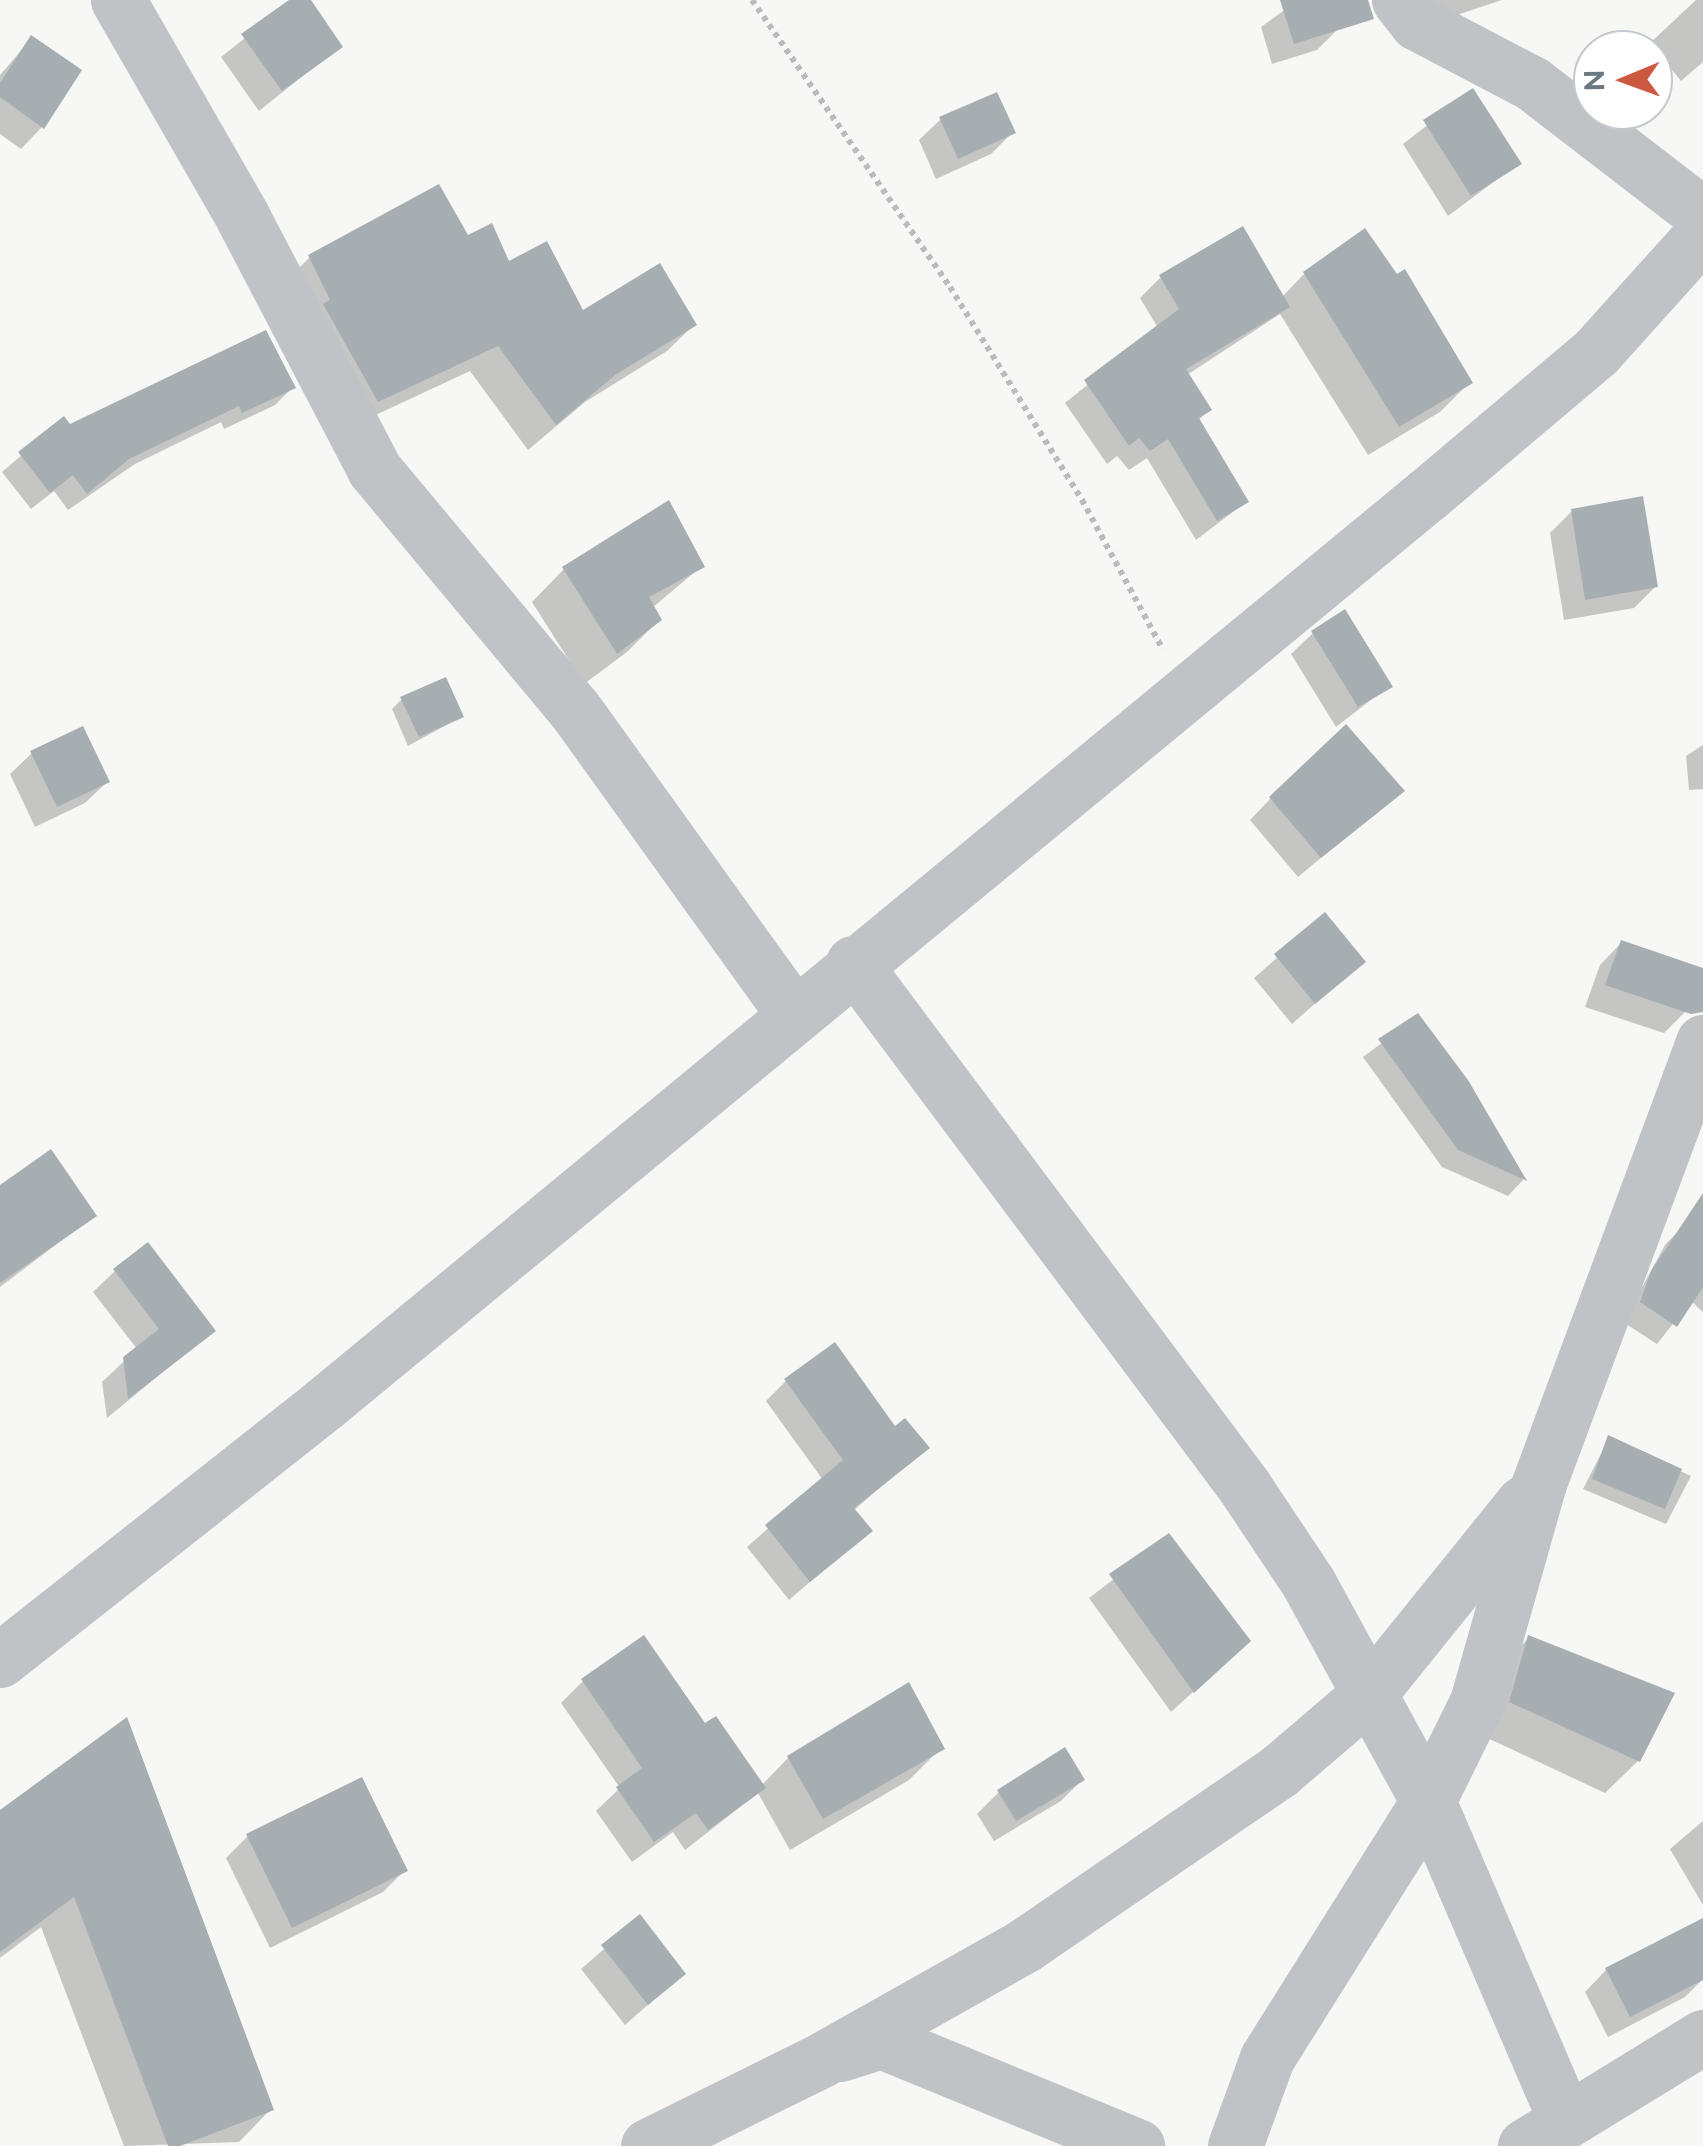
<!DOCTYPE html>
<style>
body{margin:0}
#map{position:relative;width:1703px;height:2146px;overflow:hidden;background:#f7f7f5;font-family:Raleway,sans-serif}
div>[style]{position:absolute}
.shadow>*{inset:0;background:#0003}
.building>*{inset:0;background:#a7aeb2}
.path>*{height:6px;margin-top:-3px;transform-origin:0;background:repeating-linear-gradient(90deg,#b9bcbe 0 5px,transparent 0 10px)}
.minor>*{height:55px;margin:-27.5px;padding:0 27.5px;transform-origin:27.5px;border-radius:27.5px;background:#bfc3c5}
span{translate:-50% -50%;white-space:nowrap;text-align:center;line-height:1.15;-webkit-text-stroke:10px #fff;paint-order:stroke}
.north{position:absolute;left:1573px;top:30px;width:100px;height:100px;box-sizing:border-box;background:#fff;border:2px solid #c3c9cd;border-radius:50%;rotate:269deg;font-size:28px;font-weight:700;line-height:40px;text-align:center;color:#6a7881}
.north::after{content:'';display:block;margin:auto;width:35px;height:45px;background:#cc593f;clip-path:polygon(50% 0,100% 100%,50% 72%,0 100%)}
</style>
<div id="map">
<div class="shadow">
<i style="clip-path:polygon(293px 0,308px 0,340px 46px,259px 111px,221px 57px)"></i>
<i style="clip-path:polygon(1298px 0,1330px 0,1339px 28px,1317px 50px,1272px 64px,1261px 27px)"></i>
<i style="clip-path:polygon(1399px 0,1502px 0,1427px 25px)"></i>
<i style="clip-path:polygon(1696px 0,1703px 0,1703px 62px,1681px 81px,1650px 43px)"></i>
<i style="clip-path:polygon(32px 38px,42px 127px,21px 149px,0 134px,0 75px)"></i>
<i style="clip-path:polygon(1472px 91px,1519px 163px,1448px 216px,1403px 144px)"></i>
<i style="clip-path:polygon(941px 119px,1013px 132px,991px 154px,936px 179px,919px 140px)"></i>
<i style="clip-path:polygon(467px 238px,582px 313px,694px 325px,667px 351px,585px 402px,528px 450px,470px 371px,350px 427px,283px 284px,310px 257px)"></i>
<i style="clip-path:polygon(1304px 274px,1470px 382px,1440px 412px,1368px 455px,1280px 314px,1187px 375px,1209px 409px,1198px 421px,1246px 502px,1196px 540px,1147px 458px,1129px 470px,1117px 456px,1107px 464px,1065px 403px,1158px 328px,1140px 298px,1161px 277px,1282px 297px)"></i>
<i style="clip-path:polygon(293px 387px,275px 405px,224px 429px,221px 422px,135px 464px,68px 510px,54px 491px,31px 509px,2px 472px,63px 420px,69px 427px)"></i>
<i style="clip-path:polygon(1572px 511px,1656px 586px,1634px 608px,1564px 620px,1550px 533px)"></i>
<i style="clip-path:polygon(702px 566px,652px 608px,659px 620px,627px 652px,584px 684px,532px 602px,564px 569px)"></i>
<i style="clip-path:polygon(1313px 633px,1389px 686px,1336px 727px,1291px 654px)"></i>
<i style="clip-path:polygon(402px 699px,461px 717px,408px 746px,392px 709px)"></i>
<i style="clip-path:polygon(1703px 745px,1703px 789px,1689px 790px,1686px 756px)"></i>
<i style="clip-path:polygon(32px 753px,107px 782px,85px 803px,35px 827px,10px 774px)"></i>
<i style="clip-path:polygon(1401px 791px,1298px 877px,1250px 820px,1271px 798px)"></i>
<i style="clip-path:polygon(1325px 916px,1363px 961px,1292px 1024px,1254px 978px)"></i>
<i style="clip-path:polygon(1621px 943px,1685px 1012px,1664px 1033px,1585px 1007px,1600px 965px)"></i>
<i style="clip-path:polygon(1418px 1016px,1523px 1180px,1508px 1196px,1442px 1167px,1363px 1057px)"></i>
<i style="clip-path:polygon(0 1188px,94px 1216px,0 1287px)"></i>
<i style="clip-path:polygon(1683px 1226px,1703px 1242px,1703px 1312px,1691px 1301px,1657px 1344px,1623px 1322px,1665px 1245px)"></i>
<i style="clip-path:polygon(115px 1271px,213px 1331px,107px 1418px,102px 1382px,137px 1349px,93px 1292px)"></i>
<i style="clip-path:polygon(786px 1381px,926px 1448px,853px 1511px,869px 1531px,789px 1600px,747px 1547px,823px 1480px,766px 1401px)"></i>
<i style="clip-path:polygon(1609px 1438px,1691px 1476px,1666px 1524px,1583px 1489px)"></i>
<i style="clip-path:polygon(1169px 1537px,1226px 1662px,1171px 1712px,1089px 1598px)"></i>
<i style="clip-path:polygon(1529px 1638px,1638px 1761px,1605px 1793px,1479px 1734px,1497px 1670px)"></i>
<i style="clip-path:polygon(583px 1681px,705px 1727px,761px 1786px,788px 1758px,941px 1748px,909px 1780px,790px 1850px,758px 1793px,685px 1850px,673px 1832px,632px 1862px,596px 1811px,620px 1788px,561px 1703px)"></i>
<i style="clip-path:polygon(1082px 1780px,1061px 1801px,994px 1841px,977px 1814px,999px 1792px)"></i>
<i style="clip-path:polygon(0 1813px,271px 2109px,239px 2142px,124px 2146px,41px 1927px,0 1958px)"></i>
<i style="clip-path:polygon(1703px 1821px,1703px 1905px,1670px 1849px)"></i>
<i style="clip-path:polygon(248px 1836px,405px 1870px,383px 1892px,270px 1948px,226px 1858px)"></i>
<i style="clip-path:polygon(640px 1918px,683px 1974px,625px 2025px,581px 1969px)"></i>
<i style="clip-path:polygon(1703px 1968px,1703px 1979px,1685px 1997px,1608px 2037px,1585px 1992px,1606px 1970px)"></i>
</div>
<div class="building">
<i style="clip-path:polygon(289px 0,311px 0,343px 47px,282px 91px,241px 34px)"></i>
<i style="clip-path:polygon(1280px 0,1368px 0,1374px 19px,1294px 44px)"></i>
<i style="clip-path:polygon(31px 35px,82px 70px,44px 129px,0 97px,0 83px)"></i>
<i style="clip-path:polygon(1473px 88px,1522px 164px,1471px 196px,1423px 120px)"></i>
<i style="clip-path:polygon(997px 92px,1016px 133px,958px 159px,939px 117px)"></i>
<i style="clip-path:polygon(439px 184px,468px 235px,492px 223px,509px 261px,547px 241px,583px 310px,660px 263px,697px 325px,615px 375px,556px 425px,498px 346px,378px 402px,323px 304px,330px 300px,308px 255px)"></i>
<i style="clip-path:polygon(1243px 226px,1290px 307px,1186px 369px,1212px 410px,1199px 418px,1249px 502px,1217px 521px,1168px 439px,1150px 451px,1139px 438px,1129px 446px,1084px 380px,1179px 309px,1159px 275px)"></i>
<i style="clip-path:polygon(1365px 228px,1397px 274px,1405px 269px,1473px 383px,1399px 427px,1303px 272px)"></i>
<i style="clip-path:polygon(266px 330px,296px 388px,242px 413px,239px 406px,129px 459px,87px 494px,73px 475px,50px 493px,18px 452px,64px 416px,70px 424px)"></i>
<i style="clip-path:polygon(1643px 496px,1658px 587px,1585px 600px,1571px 509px)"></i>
<i style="clip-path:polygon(669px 500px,705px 567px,649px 597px,662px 620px,617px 654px,562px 567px)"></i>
<i style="clip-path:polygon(1345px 609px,1393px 687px,1358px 707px,1311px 631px)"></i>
<i style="clip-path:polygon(446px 677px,464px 717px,419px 737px,400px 697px)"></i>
<i style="clip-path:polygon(1346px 724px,1405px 791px,1321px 858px,1269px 797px)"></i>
<i style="clip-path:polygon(83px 726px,110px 782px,57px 807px,30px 751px)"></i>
<i style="clip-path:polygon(1325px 912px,1366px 962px,1315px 1004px,1274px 954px)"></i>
<i style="clip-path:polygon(1621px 940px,1703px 968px,1703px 1012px,1691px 1014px,1605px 985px)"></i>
<i style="clip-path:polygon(1418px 1013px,1468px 1080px,1527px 1181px,1458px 1150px,1378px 1039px)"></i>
<i style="clip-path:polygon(51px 1149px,97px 1216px,0 1283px,0 1185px)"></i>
<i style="clip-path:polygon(1703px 1193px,1703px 1287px,1677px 1327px,1640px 1302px,1651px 1271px)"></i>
<i style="clip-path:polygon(148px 1242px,216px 1331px,128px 1399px,123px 1357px,159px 1329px,113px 1269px)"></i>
<i style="clip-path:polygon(835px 1342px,895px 1426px,905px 1418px,930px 1448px,854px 1508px,873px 1531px,810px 1582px,765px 1525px,843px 1460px,784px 1379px)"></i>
<i style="clip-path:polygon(1608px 1435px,1682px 1469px,1665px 1509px,1592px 1479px)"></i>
<i style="clip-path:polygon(1169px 1533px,1251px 1641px,1194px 1693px,1109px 1574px)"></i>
<i style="clip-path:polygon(644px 1635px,705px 1723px,716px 1716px,766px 1788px,708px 1830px,696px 1813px,654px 1842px,616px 1787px,642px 1768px,581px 1679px)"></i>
<i style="clip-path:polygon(1528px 1635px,1675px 1693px,1640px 1762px,1509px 1702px)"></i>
<i style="clip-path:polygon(909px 1682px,945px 1749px,823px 1819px,787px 1756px)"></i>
<i style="clip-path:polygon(127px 1717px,274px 2110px,180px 2146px,168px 2146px,74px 1897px,0 1952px,0 1810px)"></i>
<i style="clip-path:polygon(1065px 1747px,1085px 1780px,1016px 1821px,997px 1790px)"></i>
<i style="clip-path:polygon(362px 1777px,408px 1871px,292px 1928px,246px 1834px)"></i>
<i style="clip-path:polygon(640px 1914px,686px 1974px,648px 2005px,601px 1945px)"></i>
<i style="clip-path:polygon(1703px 1918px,1703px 1980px,1630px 2017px,1605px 1968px)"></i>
</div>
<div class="path">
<i style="left:752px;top:0;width:349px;rotate:55.4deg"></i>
<i style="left:950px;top:287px;width:251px;rotate:58.2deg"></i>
<i style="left:1082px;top:500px;width:170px;rotate:61.6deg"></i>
</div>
<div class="minor">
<i style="left:118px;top:0;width:249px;rotate:60.1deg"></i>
<i style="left:242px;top:216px;width:285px;rotate:62.4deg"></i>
<i style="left:374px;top:469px;width:314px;rotate:50.2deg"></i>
<i style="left:575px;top:710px;width:373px;rotate:54.3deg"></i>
<i style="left:1399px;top:0;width:29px;rotate:52deg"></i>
<i style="left:1417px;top:23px;width:131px;rotate:27.7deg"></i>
<i style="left:1533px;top:84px;width:215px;rotate:37.6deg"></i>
<i style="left:853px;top:963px;width:653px;rotate:53.22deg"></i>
<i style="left:1244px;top:1486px;width:118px;rotate:56.4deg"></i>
<i style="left:1309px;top:1584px;width:247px;rotate:61.3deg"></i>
<i style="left:1428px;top:1801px;width:346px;rotate:66.7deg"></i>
<i style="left:0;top:1660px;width:413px;rotate:-38.3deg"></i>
<i style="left:324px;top:1404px;width:1431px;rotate:-39.5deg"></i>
<i style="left:1428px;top:494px;width:220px;rotate:-40.2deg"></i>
<i style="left:1596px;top:352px;width:160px;rotate:-48deg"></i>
<i style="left:840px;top:2054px;width:43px;rotate:-17.6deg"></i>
<i style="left:881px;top:2041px;width:277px;rotate:22.3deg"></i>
<i style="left:648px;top:2146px;width:195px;rotate:-26.4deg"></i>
<i style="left:823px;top:2059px;width:232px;rotate:-29.4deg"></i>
<i style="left:1025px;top:1945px;width:308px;rotate:-34.4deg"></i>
<i style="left:1279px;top:1771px;width:117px;rotate:-40.5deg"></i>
<i style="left:1368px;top:1695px;width:247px;rotate:-51.1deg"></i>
<i style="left:1235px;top:2146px;width:94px;rotate:-70deg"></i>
<i style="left:1267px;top:2058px;width:303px;rotate:-57.9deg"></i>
<i style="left:1428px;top:1801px;width:110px;rotate:-63.7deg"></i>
<i style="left:1477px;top:1702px;width:224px;rotate:-74.2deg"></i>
<i style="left:1538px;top:1486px;width:474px;rotate:-69.6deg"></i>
<i style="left:1525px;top:2146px;width:209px;rotate:-31.5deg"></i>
</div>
<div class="north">N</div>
</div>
